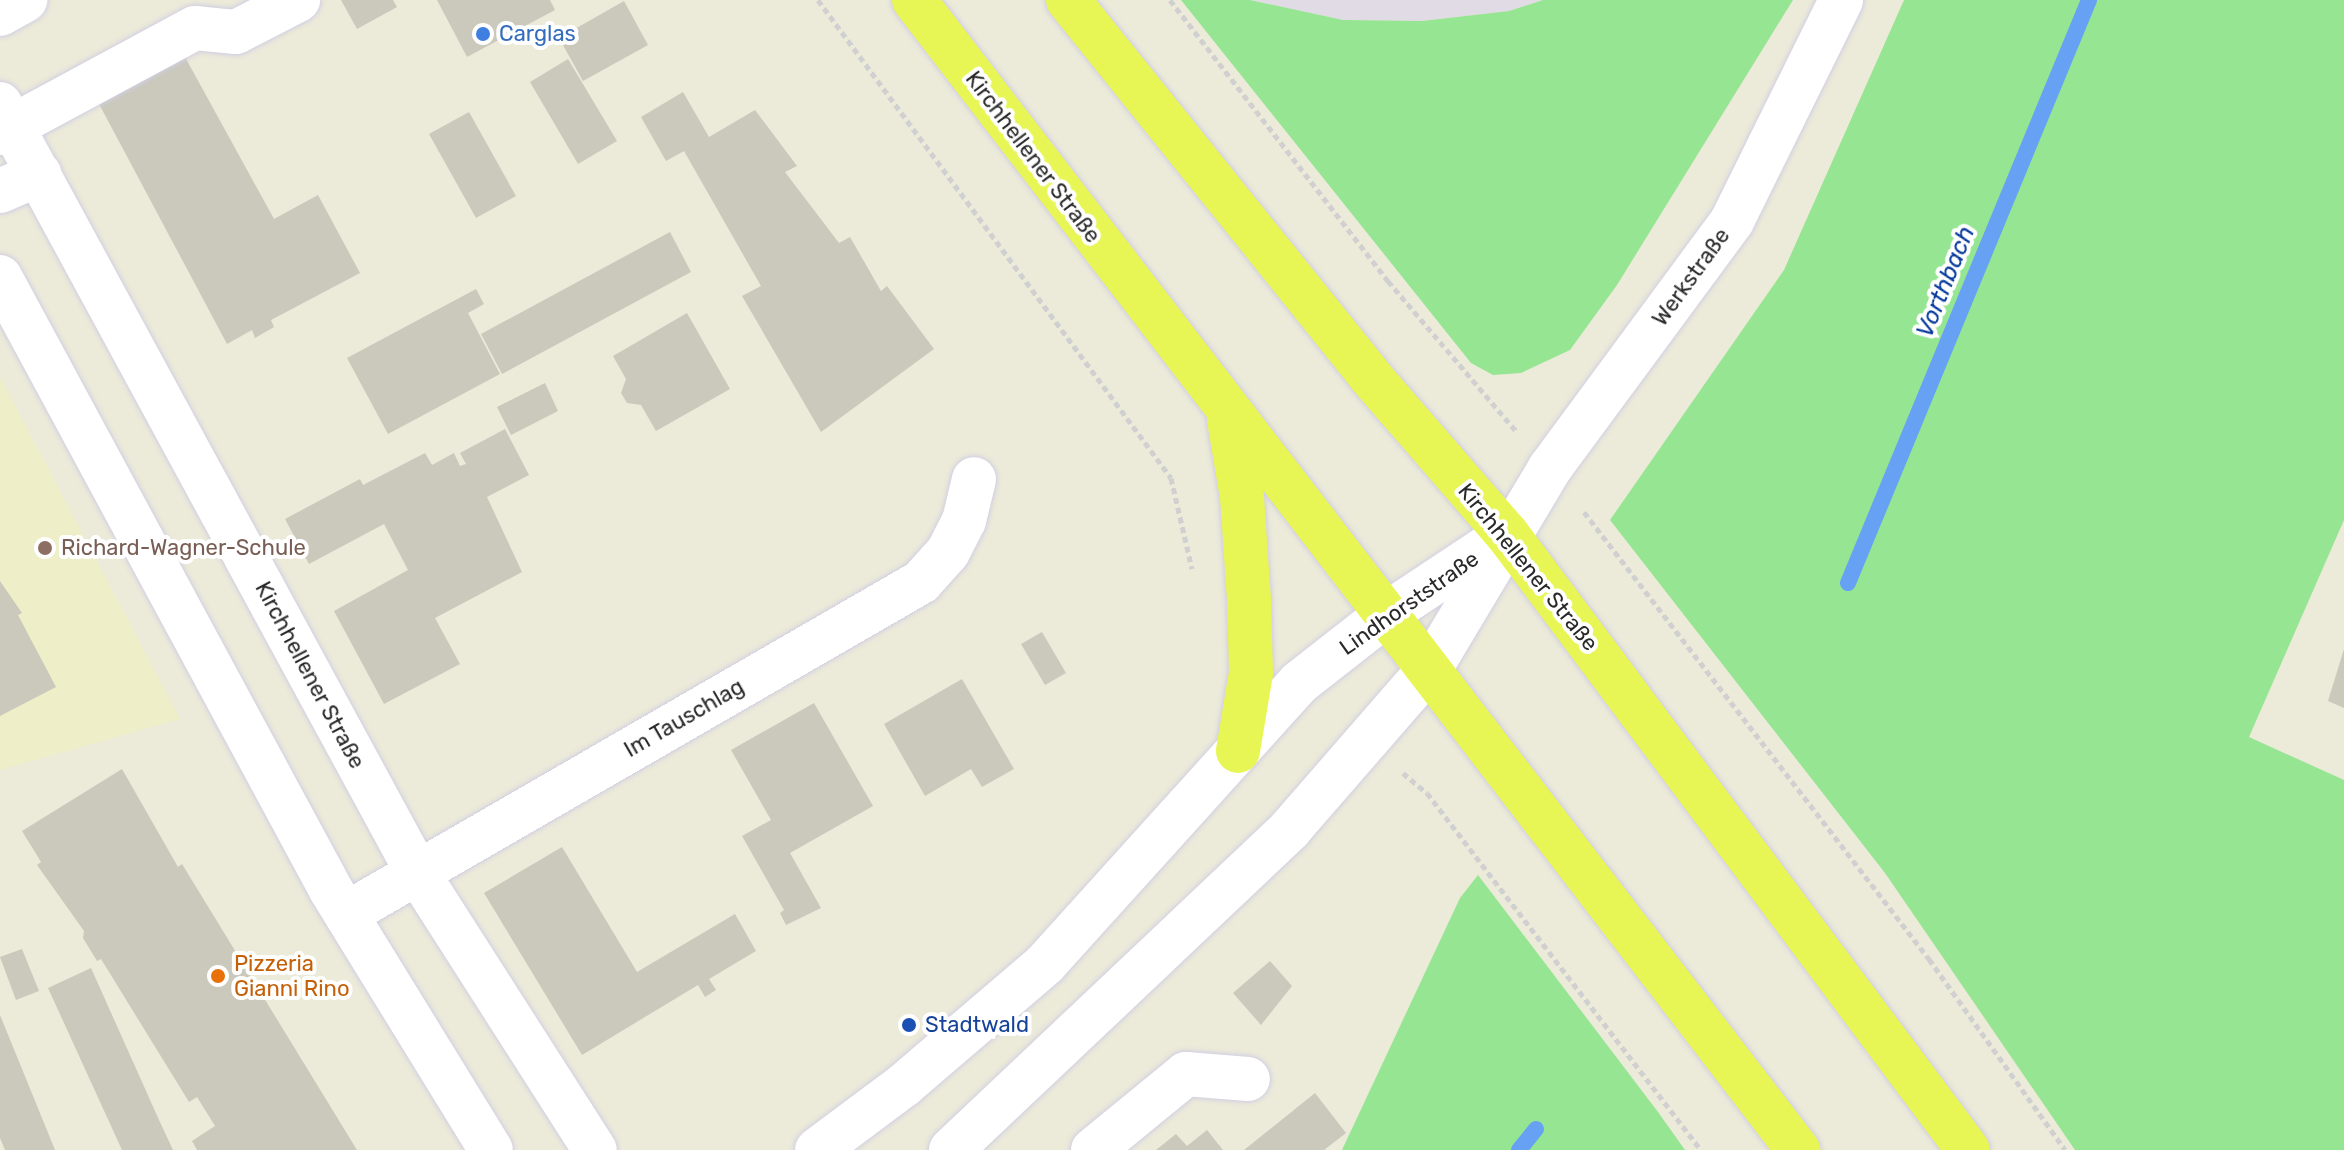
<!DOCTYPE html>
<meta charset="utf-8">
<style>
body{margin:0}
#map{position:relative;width:2344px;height:1150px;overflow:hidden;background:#ecead9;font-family:Rubik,sans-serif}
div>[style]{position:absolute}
.industrial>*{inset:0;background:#e0dbe4}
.education>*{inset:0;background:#eeeec8}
.green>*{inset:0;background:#95e593}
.stream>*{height:16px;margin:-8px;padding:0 8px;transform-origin:8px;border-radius:8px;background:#67a1f3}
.building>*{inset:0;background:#cac9bc}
.path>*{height:5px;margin-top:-2.5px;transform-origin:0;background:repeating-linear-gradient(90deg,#d0d0d0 0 6px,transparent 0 10px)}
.roads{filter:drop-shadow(0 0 2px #d1cfe2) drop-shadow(0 0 2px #d1cfe2)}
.minor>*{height:44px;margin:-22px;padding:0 22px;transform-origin:22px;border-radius:22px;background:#fff}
.major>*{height:44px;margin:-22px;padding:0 22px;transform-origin:22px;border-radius:22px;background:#e8f655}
.dots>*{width:22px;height:22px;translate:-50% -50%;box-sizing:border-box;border:4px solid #fff;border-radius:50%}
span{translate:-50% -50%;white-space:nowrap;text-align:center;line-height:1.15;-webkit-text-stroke:8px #fff;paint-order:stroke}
.shop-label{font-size:22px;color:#366cbe}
.left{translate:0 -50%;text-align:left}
.street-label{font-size:22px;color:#292929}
.education-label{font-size:22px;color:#785e54}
.food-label{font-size:22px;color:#c56008}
.transit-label{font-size:22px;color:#164399}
.water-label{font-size:24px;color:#083a9d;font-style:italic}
</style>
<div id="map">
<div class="industrial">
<i style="clip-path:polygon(1251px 0,1543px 0,1509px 11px,1422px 21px,1343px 20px)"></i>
</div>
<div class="education">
<i style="clip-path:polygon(0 377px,180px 719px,0 770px)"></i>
</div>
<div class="green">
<i style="clip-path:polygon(1181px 0,1250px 0,1343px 20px,1422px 21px,1509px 11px,1543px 0,1793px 0,1617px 285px,1570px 350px,1521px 373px,1493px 375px,1471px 363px)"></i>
<i style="clip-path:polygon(1904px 0,2344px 0,2344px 520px,2249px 737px,2344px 780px,2344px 1150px,2075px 1150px,1885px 873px,1610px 520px,1784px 270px)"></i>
<i style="clip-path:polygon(1478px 875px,1658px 1112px,1685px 1150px,1342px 1150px,1460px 898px)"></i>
</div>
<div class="stream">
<i style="left:1848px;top:583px;width:631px;rotate:-67.54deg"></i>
<i style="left:1519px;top:1150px;width:27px;rotate:-51deg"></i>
</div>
<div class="building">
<i style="clip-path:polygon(341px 0,393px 0,397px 7px,357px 29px)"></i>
<i style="clip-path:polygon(437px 0,550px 0,555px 10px,467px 57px)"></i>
<i style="clip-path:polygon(624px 1px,648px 45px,583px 81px,559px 38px)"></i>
<i style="clip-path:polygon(185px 57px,274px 219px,318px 195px,360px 273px,271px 320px,274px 327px,255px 338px,252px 330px,227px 344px,98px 102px)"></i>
<i style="clip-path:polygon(568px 59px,617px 141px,578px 164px,530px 82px)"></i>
<i style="clip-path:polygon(683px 92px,709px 137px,755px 110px,797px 166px,785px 172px,839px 243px,850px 237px,881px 291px,887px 286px,934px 349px,821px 432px,742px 296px,761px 286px,684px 151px,666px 161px,641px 117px)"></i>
<i style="clip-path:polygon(469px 112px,516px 196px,476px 218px,429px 134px)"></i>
<i style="clip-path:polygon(670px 232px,691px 272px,502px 374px,481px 334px)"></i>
<i style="clip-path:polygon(476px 289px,484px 304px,468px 313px,500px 374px,388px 434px,347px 358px)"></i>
<i style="clip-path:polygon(687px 313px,730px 389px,656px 431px,641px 405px,627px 403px,621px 393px,626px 379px,613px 356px)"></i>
<i style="clip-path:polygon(545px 383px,558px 411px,511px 435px,497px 407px)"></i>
<i style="clip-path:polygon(505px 429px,529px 475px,487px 497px,522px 572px,435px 618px,460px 664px,384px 704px,334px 611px,408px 570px,384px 524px,309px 564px,285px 519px,360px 479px,363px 485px,425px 453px,432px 465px,454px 453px,460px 466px,466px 464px,460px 453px)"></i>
<i style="clip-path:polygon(0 581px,22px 613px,18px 615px,56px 687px,0 716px)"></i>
<i style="clip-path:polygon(1042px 632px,1066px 673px,1045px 685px,1021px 644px)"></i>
<i style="clip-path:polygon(2344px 649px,2344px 708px,2328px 701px)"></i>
<i style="clip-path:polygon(962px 679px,1014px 769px,982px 787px,971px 769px,925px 796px,884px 724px)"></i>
<i style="clip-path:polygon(814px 703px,873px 806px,790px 853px,821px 908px,786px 925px,780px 913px,784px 910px,742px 836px,771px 820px,731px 750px)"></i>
<i style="clip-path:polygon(122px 769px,178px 867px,182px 864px,357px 1150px,197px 1150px,192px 1141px,215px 1126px,197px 1097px,189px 1102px,101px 959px,97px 961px,83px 938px,84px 931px,37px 865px,41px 862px,22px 831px)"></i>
<i style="clip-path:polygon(562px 847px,637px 972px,735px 914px,756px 951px,709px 979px,716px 990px,705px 997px,698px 985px,582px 1055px,484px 893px)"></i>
<i style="clip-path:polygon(22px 949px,39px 991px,16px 1000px,0 957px)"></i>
<i style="clip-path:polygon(1270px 961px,1292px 986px,1261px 1025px,1233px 993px)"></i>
<i style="clip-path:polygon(91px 968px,159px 1120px,173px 1150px,122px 1150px,48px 988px)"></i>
<i style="clip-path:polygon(0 1015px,55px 1150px,5px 1150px,0 1138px)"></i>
<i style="clip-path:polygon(1315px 1093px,1346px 1133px,1324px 1150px,1244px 1150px)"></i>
<i style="clip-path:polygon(1207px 1130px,1223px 1150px,1156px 1150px,1176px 1134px,1187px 1146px)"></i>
</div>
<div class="path">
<i style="left:818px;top:0;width:594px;rotate:53.55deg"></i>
<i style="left:1171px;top:478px;width:93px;rotate:77deg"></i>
<i style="left:1170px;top:0;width:356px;rotate:52.2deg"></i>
<i style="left:1388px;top:281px;width:197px;rotate:49.5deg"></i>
<i style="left:1584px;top:512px;width:565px;rotate:52.34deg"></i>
<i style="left:1929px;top:959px;width:234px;rotate:54.5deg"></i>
<i style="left:1403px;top:773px;width:31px;rotate:40deg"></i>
<i style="left:1427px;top:793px;width:450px;rotate:52.5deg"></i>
</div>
<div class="roads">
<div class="minor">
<i style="left:0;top:14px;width:29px;rotate:-29deg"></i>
<i style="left:0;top:104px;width:874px;rotate:61.5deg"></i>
<i style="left:417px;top:872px;width:330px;rotate:57.4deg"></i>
<i style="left:0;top:133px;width:221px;rotate:-28.3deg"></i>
<i style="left:195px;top:28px;width:41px;rotate:5.6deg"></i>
<i style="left:236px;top:32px;width:70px;rotate:-27.3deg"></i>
<i style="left:0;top:191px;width:43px;rotate:-23.6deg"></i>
<i style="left:0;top:277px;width:697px;rotate:61.63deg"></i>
<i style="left:331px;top:890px;width:305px;rotate:58.4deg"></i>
<i style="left:346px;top:914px;width:664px;rotate:-30deg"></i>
<i style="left:921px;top:582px;width:40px;rotate:-48deg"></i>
<i style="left:948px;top:552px;width:35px;rotate:-63deg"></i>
<i style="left:964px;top:521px;width:43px;rotate:-76.6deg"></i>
<i style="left:817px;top:1150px;width:109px;rotate:-36.8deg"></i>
<i style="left:904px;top:1085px;width:186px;rotate:-40.6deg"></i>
<i style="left:1045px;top:964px;width:380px;rotate:-47.9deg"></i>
<i style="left:1300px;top:682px;width:112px;rotate:-38.1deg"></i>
<i style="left:1388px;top:613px;width:132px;rotate:-33.6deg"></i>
<i style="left:951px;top:1150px;width:467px;rotate:-43.4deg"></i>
<i style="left:1290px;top:829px;width:215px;rotate:-49deg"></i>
<i style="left:1431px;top:667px;width:232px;rotate:-59.1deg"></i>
<i style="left:1550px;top:468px;width:307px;rotate:-53.6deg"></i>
<i style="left:1732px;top:221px;width:246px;rotate:-63.7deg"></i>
<i style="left:1093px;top:1150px;width:120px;rotate:-39.3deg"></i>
<i style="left:1186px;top:1074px;width:62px;rotate:4.6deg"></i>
</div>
<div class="major">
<i style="left:914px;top:0;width:1451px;rotate:52.45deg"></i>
<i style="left:1068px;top:0;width:482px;rotate:51.2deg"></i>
<i style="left:1370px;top:376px;width:209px;rotate:49.1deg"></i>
<i style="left:1507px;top:534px;width:769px;rotate:53.19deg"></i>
<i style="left:1229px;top:420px;width:78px;rotate:80.4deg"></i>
<i style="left:1242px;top:497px;width:103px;rotate:86.1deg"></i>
<i style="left:1249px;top:600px;width:73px;rotate:88.4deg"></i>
<i style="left:1251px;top:673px;width:79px;rotate:99.5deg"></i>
</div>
</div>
<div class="dots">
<i style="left:483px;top:34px;background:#3f7fe0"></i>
<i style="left:45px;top:548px;background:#8d6e63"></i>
<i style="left:218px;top:976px;background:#e8710a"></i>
<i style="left:909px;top:1025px;background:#1a4fb4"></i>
</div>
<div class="shop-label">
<span class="left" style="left:499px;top:34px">Carglas</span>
</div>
<div class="street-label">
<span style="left:1033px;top:157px;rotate:53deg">Kirchhellener Straße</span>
<span style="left:1691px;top:277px;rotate:-54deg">Werkstraße</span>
<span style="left:1528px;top:567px;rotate:51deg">Kirchhellener Straße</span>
<span style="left:1409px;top:603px;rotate:-35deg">Lindhorststraße</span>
<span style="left:310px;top:675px;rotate:62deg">Kirchhellener Straße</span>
<span style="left:684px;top:718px;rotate:-30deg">Im Tauschlag</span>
</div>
<div class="education-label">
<span class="left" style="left:61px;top:548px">Richard-Wagner-Schule</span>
</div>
<div class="food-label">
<span class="left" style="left:234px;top:976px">Pizzeria<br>Gianni Rino</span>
</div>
<div class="transit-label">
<span class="left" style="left:925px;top:1025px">Stadtwald</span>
</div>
<div class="water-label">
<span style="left:1946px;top:282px;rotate:-68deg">Vorthbach</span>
</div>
</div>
